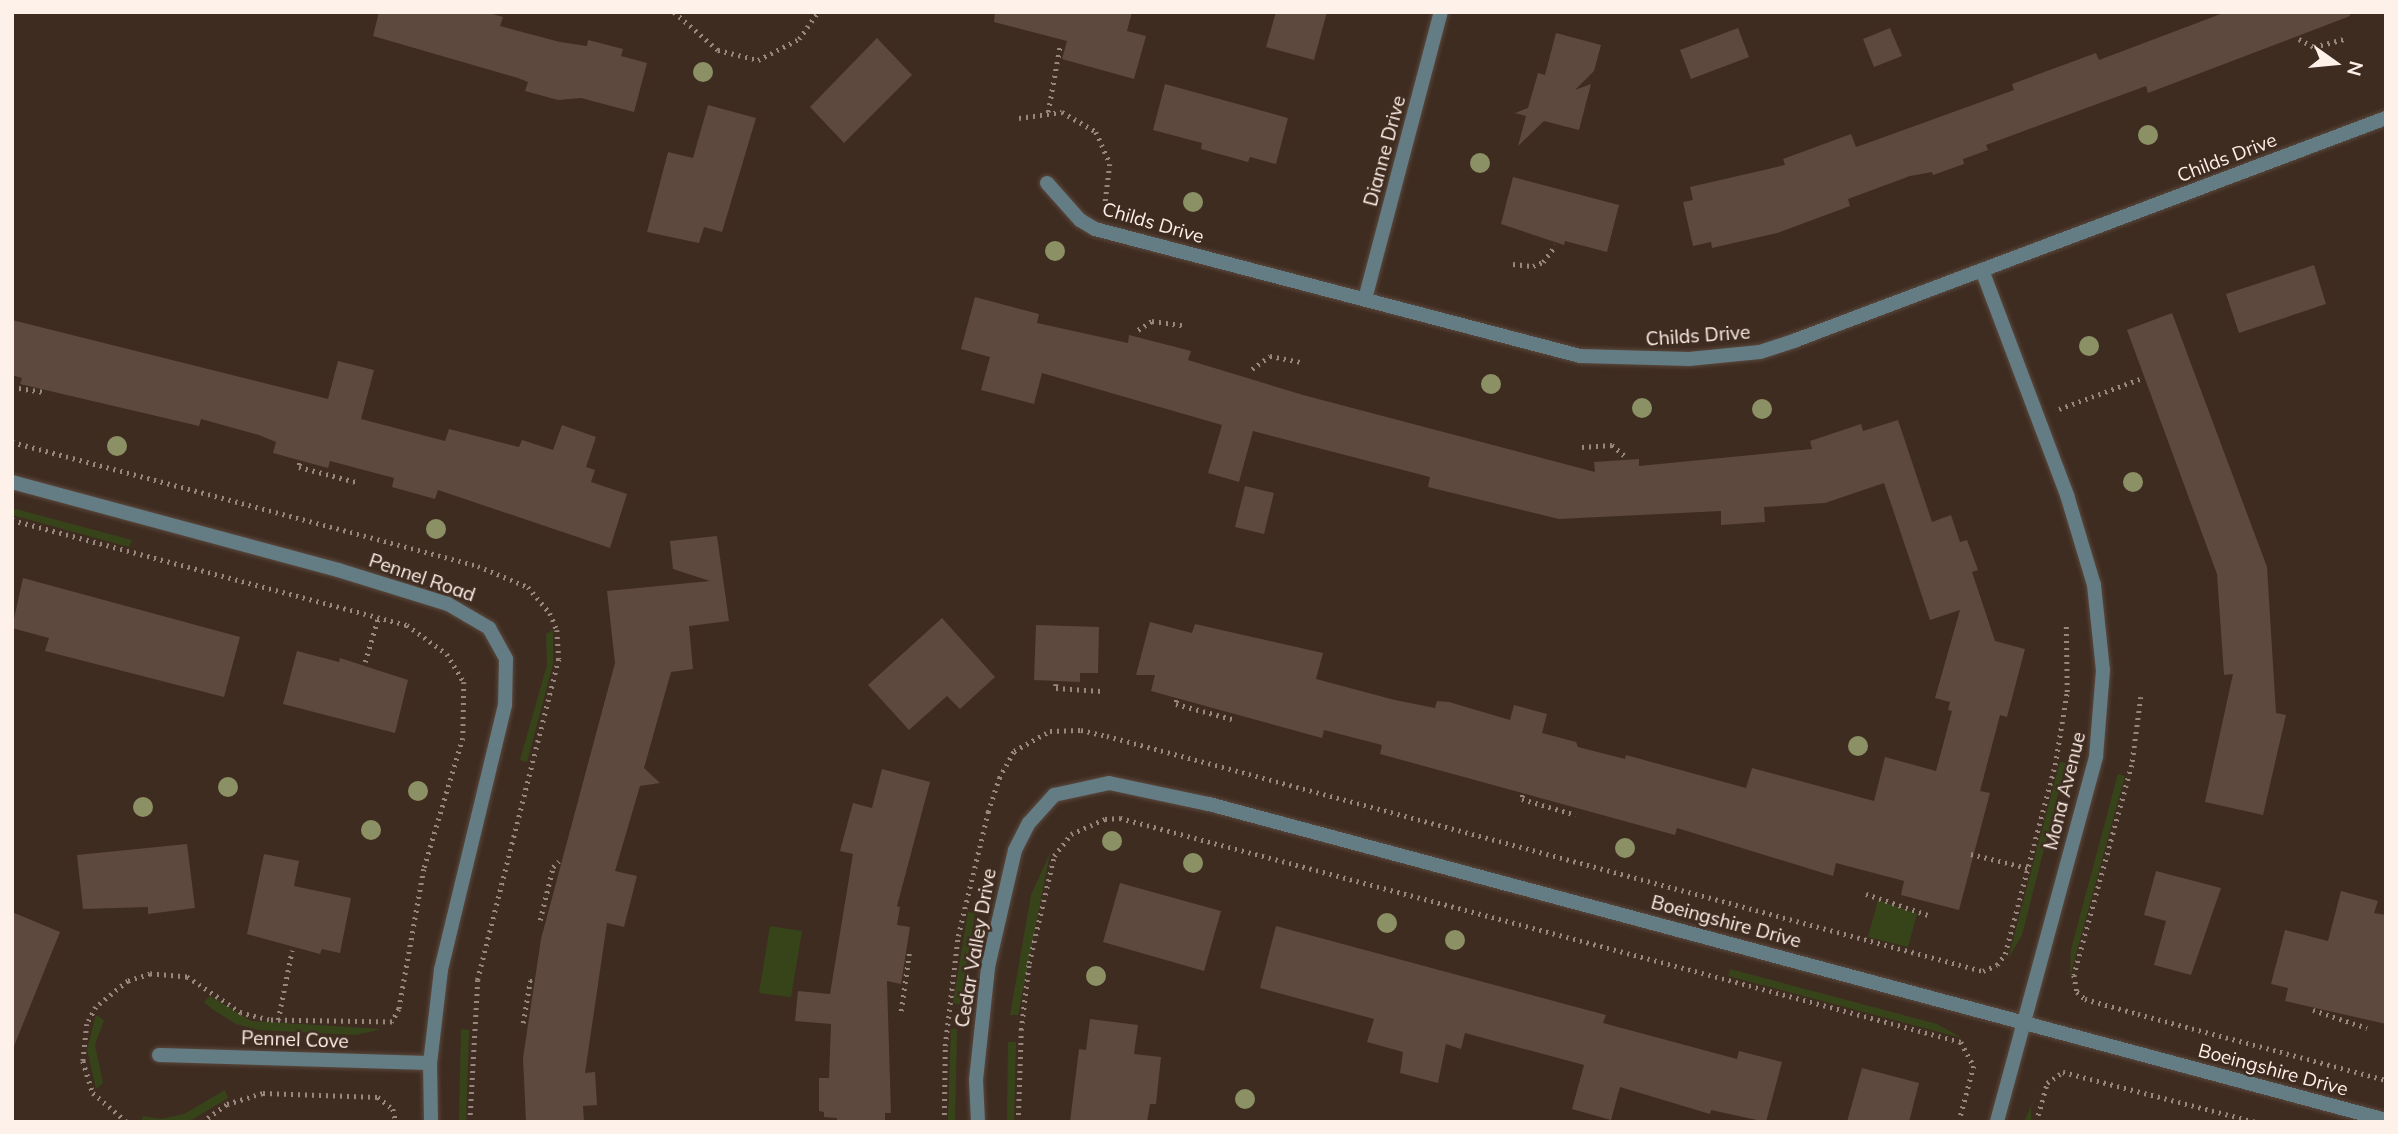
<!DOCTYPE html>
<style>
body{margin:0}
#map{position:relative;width:2398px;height:1134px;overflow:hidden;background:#3f2c21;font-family:Mulish,sans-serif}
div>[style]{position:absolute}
.green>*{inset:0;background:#37441a}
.building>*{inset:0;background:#5d493d}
.path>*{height:4.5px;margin-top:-2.25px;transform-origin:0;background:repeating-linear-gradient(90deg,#98877e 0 2px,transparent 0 7px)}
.roads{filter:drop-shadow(0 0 2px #5a483d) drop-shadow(0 0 2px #5a483d)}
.street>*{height:14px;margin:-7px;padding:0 7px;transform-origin:7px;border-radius:7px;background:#647c84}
.trees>*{width:20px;height:20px;margin:-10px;border-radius:50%;background:#8b9164}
span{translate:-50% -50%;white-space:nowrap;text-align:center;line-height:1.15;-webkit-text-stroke:5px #3f2c21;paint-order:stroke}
.street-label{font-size:19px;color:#fef1ea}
.frame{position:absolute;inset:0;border:14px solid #fef1ea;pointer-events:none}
.north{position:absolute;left:2300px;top:28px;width:70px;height:70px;-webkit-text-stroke:5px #3f2c21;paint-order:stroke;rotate:105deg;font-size:19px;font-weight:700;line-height:28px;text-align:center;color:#fef1ea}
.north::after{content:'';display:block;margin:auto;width:24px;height:32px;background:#fef1ea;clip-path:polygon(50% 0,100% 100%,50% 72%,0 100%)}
</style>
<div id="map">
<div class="green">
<i style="clip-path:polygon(12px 508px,132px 540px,129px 547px,12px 515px)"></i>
<i style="clip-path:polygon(553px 630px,553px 664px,527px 762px,520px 760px,547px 665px,546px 634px)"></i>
<i style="clip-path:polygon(2060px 762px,2066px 763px,2022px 935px,2008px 959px)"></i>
<i style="clip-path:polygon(2118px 774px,2125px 776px,2070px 976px,2071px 949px)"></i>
<i style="clip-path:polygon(1050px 853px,1018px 1015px,1010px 1015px,1031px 895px)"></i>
<i style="clip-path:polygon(1878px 900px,1917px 914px,1908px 947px,1868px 937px)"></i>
<i style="clip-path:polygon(968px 912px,975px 913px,960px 1004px,953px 1003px)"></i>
<i style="clip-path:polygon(770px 926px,802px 931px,791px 997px,759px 993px)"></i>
<i style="clip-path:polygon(1730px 969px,1937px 1024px,1962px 1038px,1728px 976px)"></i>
<i style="clip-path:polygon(210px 996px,251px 1021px,382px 1029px,356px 1035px,259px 1030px,236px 1024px,212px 1009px,204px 1002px)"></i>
<i style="clip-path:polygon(96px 1015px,104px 1020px,95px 1045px,103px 1083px,96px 1089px,87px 1049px)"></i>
<i style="clip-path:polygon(461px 1029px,469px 1030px,466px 1122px,459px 1122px)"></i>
<i style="clip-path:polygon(951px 1029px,957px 1029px,955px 1122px,948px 1122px)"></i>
<i style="clip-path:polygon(1008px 1042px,1016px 1042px,1014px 1122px,1007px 1122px)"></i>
<i style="clip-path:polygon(2042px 1083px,2031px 1108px,2031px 1122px,2024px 1122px)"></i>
<i style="clip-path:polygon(225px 1090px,228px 1098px,188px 1122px,141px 1122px,143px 1116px,161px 1119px,184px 1114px)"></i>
</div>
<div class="building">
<i style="clip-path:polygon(379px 12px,486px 12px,503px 17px,500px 26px,560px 42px,587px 46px,588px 40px,623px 49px,621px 56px,647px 63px,634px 112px,581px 98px,558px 100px,525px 91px,528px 82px,518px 78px,373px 36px)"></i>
<i style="clip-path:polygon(995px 12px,1132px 12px,1127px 31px,1146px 36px,1134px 79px,1062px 59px,1067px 41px,994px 22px)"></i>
<i style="clip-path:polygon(1276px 12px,1327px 12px,1314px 60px,1266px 47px)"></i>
<i style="clip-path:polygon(2226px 12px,2349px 12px,2350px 16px,2148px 93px,2146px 86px,1986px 145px,1988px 150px,1963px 159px,1964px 164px,1933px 175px,1932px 172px,1910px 176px,1848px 199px,1850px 206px,1777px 233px,1712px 248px,1711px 242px,1693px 246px,1683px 202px,1693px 200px,1690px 187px,1785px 165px,1783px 159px,1851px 134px,1856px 147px,1876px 140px,2014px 90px,2012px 84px,2096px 53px,2099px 60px)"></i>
<i style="clip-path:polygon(1738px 28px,1749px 57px,1691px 79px,1680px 50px)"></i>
<i style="clip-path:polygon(1890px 28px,1902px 56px,1874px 67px,1863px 39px)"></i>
<i style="clip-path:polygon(1556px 33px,1601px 45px,1594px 71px,1575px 90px,1591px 84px,1579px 130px,1544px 121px,1518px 146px,1526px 116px,1515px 113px,1528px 108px,1538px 73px,1545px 75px)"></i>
<i style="clip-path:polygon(877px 38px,912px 75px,844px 143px,810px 107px)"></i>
<i style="clip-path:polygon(1165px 84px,1288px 118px,1276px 164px,1250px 157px,1248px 162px,1201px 149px,1202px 143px,1153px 130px)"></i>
<i style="clip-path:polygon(708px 105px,756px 118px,722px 232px,704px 227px,699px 243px,647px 232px,668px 152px,693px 158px)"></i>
<i style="clip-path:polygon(1513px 177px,1619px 205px,1607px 252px,1565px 241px,1564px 245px,1501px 224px)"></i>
<i style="clip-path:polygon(2314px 265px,2326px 304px,2239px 333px,2226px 294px)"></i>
<i style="clip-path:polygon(975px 297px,1039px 314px,1037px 323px,1128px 343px,1129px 335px,1191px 351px,1188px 360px,1303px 395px,1595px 472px,1594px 462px,1639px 459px,1639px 466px,1812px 449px,1810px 441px,1861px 424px,1863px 431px,1898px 420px,1932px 522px,1951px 515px,1960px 542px,1967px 540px,1978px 570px,1972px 572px,1995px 641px,2025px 649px,2007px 717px,2000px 715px,1980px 791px,1990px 793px,1959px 910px,1901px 895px,1904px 881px,1836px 863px,1833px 876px,1677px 828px,1675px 835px,1380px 754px,1382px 745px,1324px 730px,1322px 738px,1151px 691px,1155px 675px,1136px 675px,1150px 622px,1192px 633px,1195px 624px,1323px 653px,1316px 679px,1395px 700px,1435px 708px,1437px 701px,1449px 702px,1510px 720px,1514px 705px,1547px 714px,1542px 733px,1576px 742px,1578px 747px,1625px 759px,1626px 755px,1746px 788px,1752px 768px,1874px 801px,1885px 757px,1936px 771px,1952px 711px,1948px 710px,1950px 702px,1935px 698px,1960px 610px,1930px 620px,1884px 483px,1825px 503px,1764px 507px,1765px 522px,1721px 525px,1721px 511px,1559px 519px,1428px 487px,1430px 477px,1253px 431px,1239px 482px,1208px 473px,1222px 425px,1042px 373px,1034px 404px,981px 390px,990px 357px,961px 349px)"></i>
<i style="clip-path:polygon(2172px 313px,2267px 567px,2276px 713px,2286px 715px,2263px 815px,2205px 802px,2233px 674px,2224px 675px,2217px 574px,2127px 330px)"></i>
<i style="clip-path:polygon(12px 320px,328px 399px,338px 361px,374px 370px,361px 419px,445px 441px,449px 429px,519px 447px,522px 440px,553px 450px,562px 425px,596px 437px,586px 467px,595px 470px,591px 482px,627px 494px,610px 548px,438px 490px,435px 499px,392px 487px,394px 478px,330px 461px,328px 468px,273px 453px,276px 442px,259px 435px,201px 419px,199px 426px,20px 384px,22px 378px,12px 375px)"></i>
<i style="clip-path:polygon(1245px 486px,1274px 493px,1264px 534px,1235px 527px)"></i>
<i style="clip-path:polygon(717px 536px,729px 621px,689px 626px,693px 669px,671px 672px,644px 768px,660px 783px,640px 786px,615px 871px,637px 876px,624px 927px,607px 923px,585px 1073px,595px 1072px,597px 1105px,583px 1106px,584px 1122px,526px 1122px,523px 1058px,541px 939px,615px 663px,607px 591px,710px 581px,673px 569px,670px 541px)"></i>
<i style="clip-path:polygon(23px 578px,240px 637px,224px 697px,45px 651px,49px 638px,12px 628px)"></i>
<i style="clip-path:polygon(942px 618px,995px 677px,960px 709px,947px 696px,909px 730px,868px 685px)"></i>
<i style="clip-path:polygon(1036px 625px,1099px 627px,1098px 673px,1080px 673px,1080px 682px,1034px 680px)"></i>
<i style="clip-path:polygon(297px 651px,339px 662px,340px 658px,408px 680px,395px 733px,283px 704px)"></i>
<i style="clip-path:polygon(882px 769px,930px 782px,897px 906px,900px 907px,897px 925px,910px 927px,901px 984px,887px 981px,891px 1113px,885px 1113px,885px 1122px,837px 1122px,837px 1118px,824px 1117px,824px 1112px,819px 1111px,819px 1078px,829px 1078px,831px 1024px,795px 1021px,798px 991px,830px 994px,853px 854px,840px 851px,853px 803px,872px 808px)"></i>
<i style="clip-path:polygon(187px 844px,195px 908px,148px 914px,148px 907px,83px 909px,77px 855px)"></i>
<i style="clip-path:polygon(264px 854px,299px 861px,294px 886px,351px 898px,340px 953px,322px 949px,320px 954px,247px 934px)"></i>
<i style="clip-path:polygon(2156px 871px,2221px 888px,2191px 975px,2154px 965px,2166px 921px,2144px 915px)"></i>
<i style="clip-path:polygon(1120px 883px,1221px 911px,1204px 971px,1103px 942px)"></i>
<i style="clip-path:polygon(2341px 891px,2378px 901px,2374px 913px,2386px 915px,2386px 1024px,2285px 1001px,2288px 988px,2271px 984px,2285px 930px,2328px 941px)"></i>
<i style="clip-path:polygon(12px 912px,60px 932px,14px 1046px,12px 1046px)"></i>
<i style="clip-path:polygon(1276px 926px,1606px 1015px,1603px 1023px,1737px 1059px,1739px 1051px,1782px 1062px,1766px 1122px,1711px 1110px,1710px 1114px,1620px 1087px,1611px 1120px,1572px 1109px,1584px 1065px,1465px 1033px,1461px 1049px,1446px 1044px,1438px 1083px,1400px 1073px,1403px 1052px,1367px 1042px,1374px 1019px,1260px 988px)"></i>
<i style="clip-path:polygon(1090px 1019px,1138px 1025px,1134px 1054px,1161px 1057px,1156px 1104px,1150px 1104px,1147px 1122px,1070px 1122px,1079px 1049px,1086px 1050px)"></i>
<i style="clip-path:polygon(1862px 1068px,1919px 1083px,1909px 1122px,1847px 1122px)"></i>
</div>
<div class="path">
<i style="left:674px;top:12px;width:58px;rotate:40.8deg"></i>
<i style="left:718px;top:50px;width:41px;rotate:14deg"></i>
<i style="left:758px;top:60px;width:46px;rotate:-27.1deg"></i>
<i style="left:799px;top:39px;width:33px;rotate:-55deg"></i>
<i style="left:2299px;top:39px;width:17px;rotate:28deg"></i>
<i style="left:2314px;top:47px;width:31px;rotate:-15deg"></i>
<i style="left:1048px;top:112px;width:68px;rotate:-79.8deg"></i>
<i style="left:1019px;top:118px;width:43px;rotate:-7.9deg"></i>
<i style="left:1062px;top:112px;width:39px;rotate:30deg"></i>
<i style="left:1096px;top:132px;width:35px;rotate:66deg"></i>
<i style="left:1110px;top:164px;width:41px;rotate:97deg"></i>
<i style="left:1513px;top:264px;width:20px;rotate:6deg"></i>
<i style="left:1533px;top:266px;width:11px;rotate:-22deg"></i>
<i style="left:1543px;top:262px;width:21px;rotate:-53deg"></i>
<i style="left:1138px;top:330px;width:17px;rotate:-33deg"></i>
<i style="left:1152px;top:321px;width:34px;rotate:8deg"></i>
<i style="left:1252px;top:369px;width:22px;rotate:-36deg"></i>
<i style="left:1270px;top:356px;width:32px;rotate:11deg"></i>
<i style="left:12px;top:387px;width:32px;rotate:9deg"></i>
<i style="left:2059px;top:409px;width:86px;rotate:-20.3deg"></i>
<i style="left:12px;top:442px;width:482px;rotate:14.9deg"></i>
<i style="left:478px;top:566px;width:54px;rotate:22.8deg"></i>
<i style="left:528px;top:587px;width:34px;rotate:50deg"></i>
<i style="left:550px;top:613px;width:18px;rotate:68deg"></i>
<i style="left:557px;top:630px;width:29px;rotate:86deg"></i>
<i style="left:559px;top:659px;width:331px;rotate:104.2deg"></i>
<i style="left:478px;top:980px;width:142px;rotate:93.2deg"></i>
<i style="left:1582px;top:447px;width:30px;rotate:-4deg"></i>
<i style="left:1612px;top:445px;width:16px;rotate:40deg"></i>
<i style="left:300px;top:463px;width:4px;rotate:104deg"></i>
<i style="left:299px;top:467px;width:59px;rotate:14.7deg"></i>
<i style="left:12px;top:520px;width:409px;rotate:14.9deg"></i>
<i style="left:407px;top:625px;width:49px;rotate:35.9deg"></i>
<i style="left:447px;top:654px;width:33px;rotate:59deg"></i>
<i style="left:464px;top:682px;width:56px;rotate:91deg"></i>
<i style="left:463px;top:738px;width:137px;rotate:106.6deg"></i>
<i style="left:424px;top:869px;width:142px;rotate:100.1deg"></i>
<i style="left:399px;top:1009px;width:15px;rotate:118deg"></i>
<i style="left:392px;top:1022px;width:123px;rotate:-179.1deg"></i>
<i style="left:269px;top:1020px;width:29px;rotate:-166deg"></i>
<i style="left:241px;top:1013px;width:65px;rotate:-146.3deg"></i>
<i style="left:187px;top:977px;width:37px;rotate:-175deg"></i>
<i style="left:150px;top:974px;width:23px;rotate:162deg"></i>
<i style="left:128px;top:981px;width:41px;rotate:140.9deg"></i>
<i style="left:96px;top:1007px;width:19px;rotate:118deg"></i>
<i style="left:87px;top:1024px;width:37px;rotate:96deg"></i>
<i style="left:83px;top:1061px;width:34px;rotate:73deg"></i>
<i style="left:93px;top:1093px;width:45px;rotate:40.5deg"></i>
<i style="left:365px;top:662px;width:46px;rotate:-73.5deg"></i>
<i style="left:1056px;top:684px;width:4px;rotate:90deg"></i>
<i style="left:1056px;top:688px;width:45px;rotate:3.8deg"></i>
<i style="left:2141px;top:697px;width:69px;rotate:97.5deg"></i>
<i style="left:2132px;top:765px;width:218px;rotate:105.4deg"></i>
<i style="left:2074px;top:975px;width:17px;rotate:80deg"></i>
<i style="left:2077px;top:992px;width:11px;rotate:41deg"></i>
<i style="left:2085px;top:999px;width:55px;rotate:15.8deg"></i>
<i style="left:2138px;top:1014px;width:257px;rotate:14.9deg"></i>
<i style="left:1177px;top:700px;width:4px;rotate:104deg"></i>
<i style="left:1176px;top:704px;width:58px;rotate:15deg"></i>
<i style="left:1523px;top:795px;width:4px;rotate:104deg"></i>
<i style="left:1522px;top:799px;width:56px;rotate:16.5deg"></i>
<i style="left:1971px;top:854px;width:59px;rotate:13.8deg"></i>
<i style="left:1866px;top:894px;width:69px;rotate:18.7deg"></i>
<i style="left:540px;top:920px;width:55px;rotate:-76.2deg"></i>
<i style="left:553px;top:867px;width:8px;rotate:-45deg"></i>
<i style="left:2313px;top:1010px;width:57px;rotate:18.4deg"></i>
<i style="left:901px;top:1011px;width:58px;rotate:-82deg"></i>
<i style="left:278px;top:1020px;width:71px;rotate:-78.7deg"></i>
<i style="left:523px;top:1023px;width:43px;rotate:-80.5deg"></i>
<i style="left:530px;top:981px;width:4px"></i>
<i style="left:202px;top:1122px;width:31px;rotate:-36deg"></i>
<i style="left:227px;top:1104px;width:38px;rotate:-17deg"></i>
<i style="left:263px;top:1093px;width:115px;rotate:2deg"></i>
<i style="left:378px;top:1097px;width:19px;rotate:39deg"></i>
<i style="left:393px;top:1109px;width:13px;rotate:77deg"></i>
<i style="left:944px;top:1122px;width:76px;rotate:-89.2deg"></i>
<i style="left:945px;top:1046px;width:111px;rotate:-83.3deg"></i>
<i style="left:958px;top:936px;width:128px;rotate:-76.4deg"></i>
<i style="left:988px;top:812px;width:36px;rotate:-72deg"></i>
<i style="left:999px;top:778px;width:31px;rotate:-61deg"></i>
<i style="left:1014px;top:751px;width:41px;rotate:-29.1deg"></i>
<i style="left:1050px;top:731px;width:31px;rotate:-2deg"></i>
<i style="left:1081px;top:730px;width:27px;rotate:13deg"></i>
<i style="left:1107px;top:736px;width:907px;rotate:15.02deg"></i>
<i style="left:1983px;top:971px;width:15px;rotate:-23deg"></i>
<i style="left:1997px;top:965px;width:14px;rotate:-54deg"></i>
<i style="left:2005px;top:954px;width:196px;rotate:-75.2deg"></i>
<i style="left:2055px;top:765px;width:74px;rotate:-80.7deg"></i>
<i style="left:2067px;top:692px;width:69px;rotate:-90.8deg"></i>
<i style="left:1018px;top:1122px;width:92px;rotate:-88.1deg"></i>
<i style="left:1021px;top:1030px;width:67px;rotate:-83.2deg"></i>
<i style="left:1029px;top:963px;width:110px;rotate:-76.8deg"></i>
<i style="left:1054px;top:856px;width:28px;rotate:-52deg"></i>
<i style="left:1071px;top:834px;width:37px;rotate:-24deg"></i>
<i style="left:1105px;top:819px;width:15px;rotate:-4deg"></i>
<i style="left:1120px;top:818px;width:870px;rotate:14.91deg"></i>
<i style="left:1961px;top:1042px;width:27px;rotate:62deg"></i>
<i style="left:1974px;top:1066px;width:58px;rotate:105deg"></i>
<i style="left:2036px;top:1122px;width:41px;rotate:-74.2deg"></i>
<i style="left:2047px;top:1083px;width:19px;rotate:-35deg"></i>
<i style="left:2063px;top:1072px;width:199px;rotate:14.5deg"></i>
</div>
<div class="roads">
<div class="street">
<i style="left:1047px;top:183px;width:50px;rotate:48.3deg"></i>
<i style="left:1080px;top:220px;width:17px;rotate:31deg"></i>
<i style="left:1095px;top:229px;width:501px;rotate:14.67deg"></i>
<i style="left:1580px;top:356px;width:109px;rotate:1.6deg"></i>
<i style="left:1689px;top:359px;width:71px;rotate:-5.6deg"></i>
<i style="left:1760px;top:352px;width:38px;rotate:-18deg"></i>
<i style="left:1796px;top:340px;width:630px;rotate:-20.62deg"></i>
<i style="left:1982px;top:270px;width:241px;rotate:69.3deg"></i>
<i style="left:2067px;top:495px;width:94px;rotate:73.3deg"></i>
<i style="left:2094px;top:585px;width:85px;rotate:84deg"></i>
<i style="left:2103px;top:670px;width:87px;rotate:94.6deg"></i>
<i style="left:2096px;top:757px;width:378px;rotate:105.2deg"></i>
<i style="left:1365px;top:299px;width:297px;rotate:-75.2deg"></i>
<i style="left:12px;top:482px;width:338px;rotate:15.1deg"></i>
<i style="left:338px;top:570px;width:115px;rotate:17.2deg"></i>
<i style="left:448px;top:604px;width:48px;rotate:30.3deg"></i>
<i style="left:489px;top:628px;width:35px;rotate:61deg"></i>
<i style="left:506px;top:659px;width:46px;rotate:91.2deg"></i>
<i style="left:505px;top:705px;width:273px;rotate:103.6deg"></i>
<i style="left:441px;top:970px;width:94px;rotate:96.7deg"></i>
<i style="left:430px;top:1063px;width:59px;rotate:89deg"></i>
<i style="left:159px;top:1055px;width:271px;rotate:1.7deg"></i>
<i style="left:978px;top:1122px;width:42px;rotate:-92.7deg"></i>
<i style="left:976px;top:1080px;width:114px;rotate:-83.9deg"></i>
<i style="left:988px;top:967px;width:120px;rotate:-77deg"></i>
<i style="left:1015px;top:850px;width:30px;rotate:-63deg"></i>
<i style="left:1029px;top:823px;width:38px;rotate:-48deg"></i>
<i style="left:1054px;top:795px;width:56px;rotate:-12.3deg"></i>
<i style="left:1109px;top:783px;width:102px;rotate:11.9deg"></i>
<i style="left:1209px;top:804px;width:1219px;rotate:15.03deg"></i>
</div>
</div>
<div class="trees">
<i style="left:703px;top:72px"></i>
<i style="left:2148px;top:135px"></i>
<i style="left:1480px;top:163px"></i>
<i style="left:1193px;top:202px"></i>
<i style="left:1055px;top:251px"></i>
<i style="left:2089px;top:346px"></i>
<i style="left:1491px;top:384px"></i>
<i style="left:1642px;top:408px"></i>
<i style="left:1762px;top:409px"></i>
<i style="left:117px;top:446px"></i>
<i style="left:2133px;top:482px"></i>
<i style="left:436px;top:529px"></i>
<i style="left:1858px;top:746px"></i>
<i style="left:228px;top:787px"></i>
<i style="left:418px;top:791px"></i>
<i style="left:143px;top:807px"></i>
<i style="left:371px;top:830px"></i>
<i style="left:1112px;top:841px"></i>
<i style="left:1625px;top:848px"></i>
<i style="left:1193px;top:863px"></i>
<i style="left:1387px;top:923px"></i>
<i style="left:1455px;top:940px"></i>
<i style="left:1096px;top:976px"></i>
<i style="left:1245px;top:1099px"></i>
</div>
<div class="street-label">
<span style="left:1385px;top:151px;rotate:-75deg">Dianne Drive</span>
<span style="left:2227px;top:158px;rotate:-21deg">Childs Drive</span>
<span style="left:1153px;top:223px;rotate:16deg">Childs Drive</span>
<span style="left:1698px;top:336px;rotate:-4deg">Childs Drive</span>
<span style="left:422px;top:578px;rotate:19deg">Pennel Road</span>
<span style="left:2065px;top:791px;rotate:-76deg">Mona Avenue</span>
<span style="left:1726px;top:922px;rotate:15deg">Boeingshire Drive</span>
<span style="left:976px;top:948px;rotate:-80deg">Cedar Valley Drive</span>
<span style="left:295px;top:1040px;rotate:2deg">Pennel Cove</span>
<span style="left:2273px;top:1070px;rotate:15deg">Boeingshire Drive</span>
</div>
<div class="frame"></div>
<div class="north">N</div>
</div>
